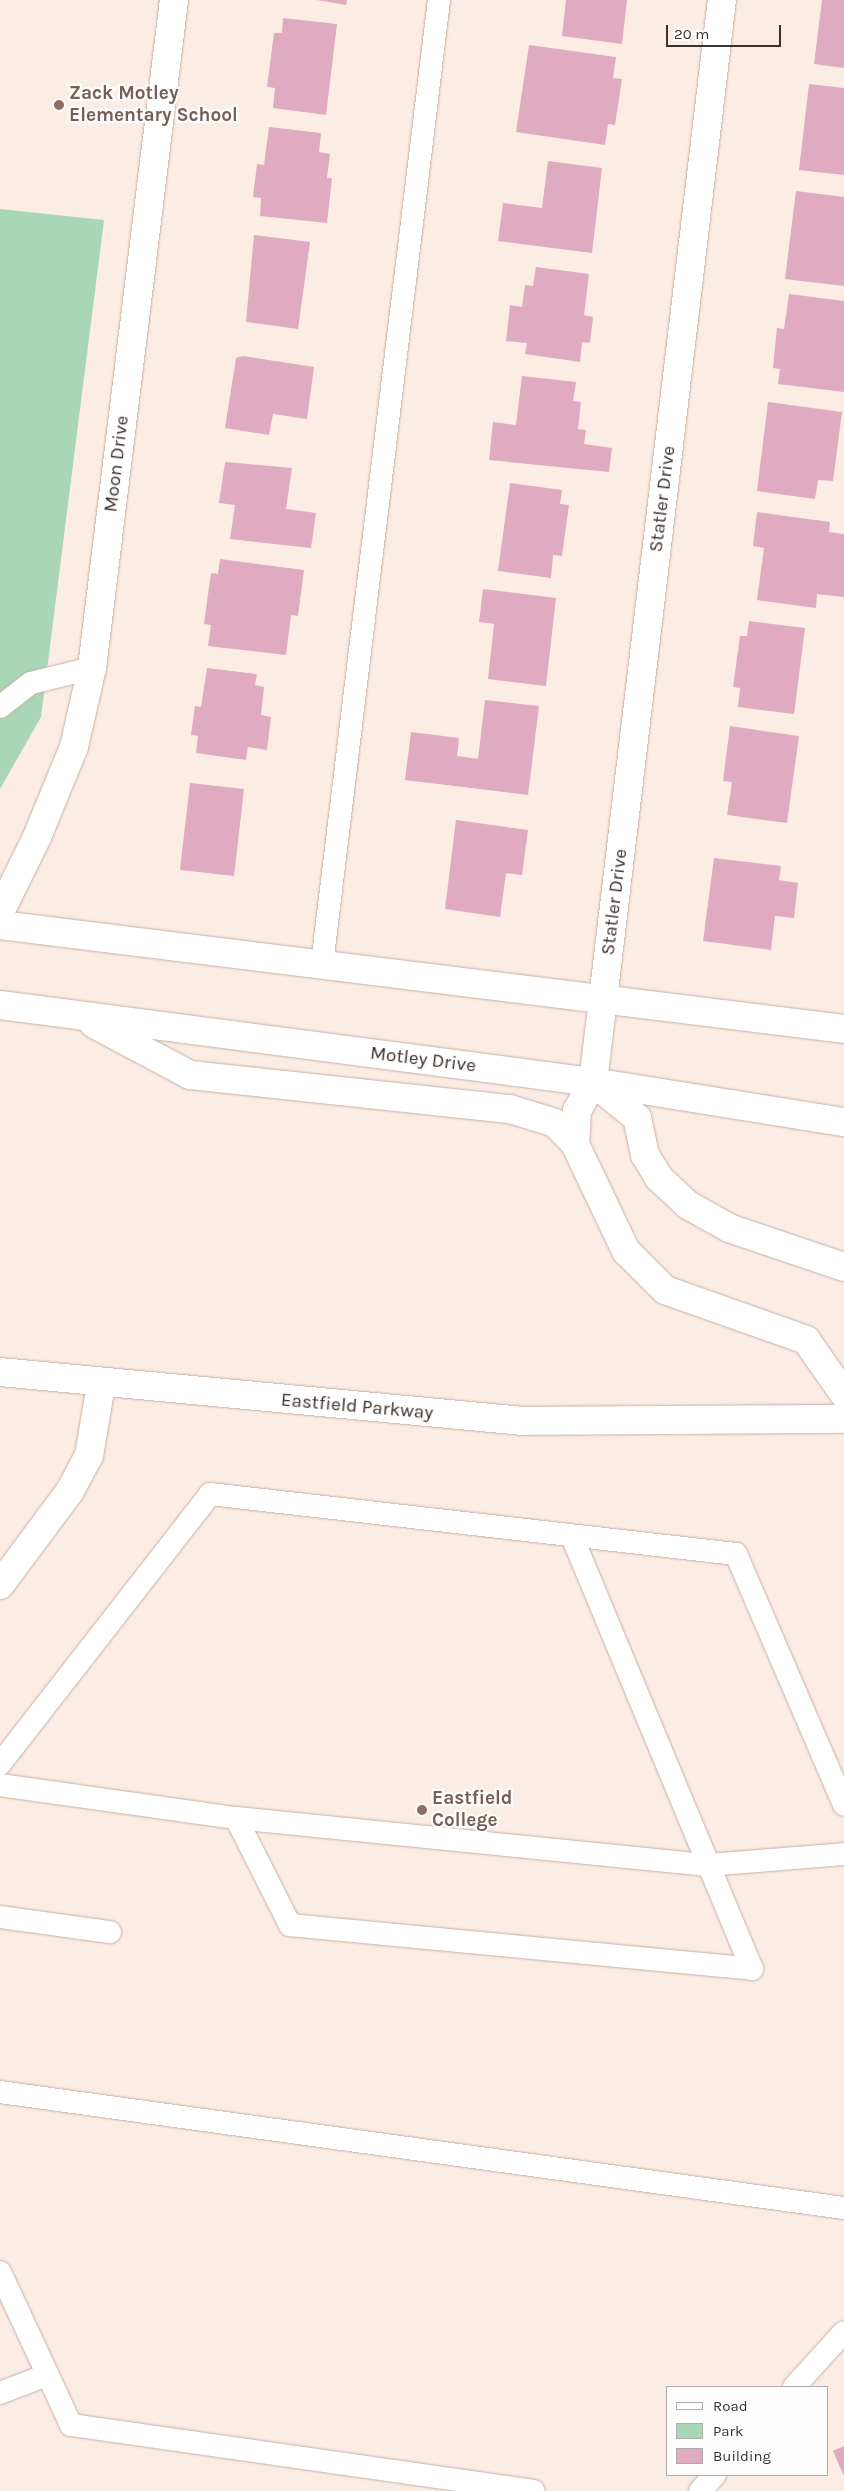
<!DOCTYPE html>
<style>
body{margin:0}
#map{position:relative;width:844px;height:2491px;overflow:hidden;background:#fbece4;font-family:Karla,sans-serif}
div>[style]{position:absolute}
.green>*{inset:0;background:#a9d7b6}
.building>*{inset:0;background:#e0aac1}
.roads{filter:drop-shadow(0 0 1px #c7afa2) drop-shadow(0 0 1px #c7afa2)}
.lane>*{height:22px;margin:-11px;padding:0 11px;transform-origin:11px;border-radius:11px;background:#fff}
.street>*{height:28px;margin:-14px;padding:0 14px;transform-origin:14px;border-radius:14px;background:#fff}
.secondary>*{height:28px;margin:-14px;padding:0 14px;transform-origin:14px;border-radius:14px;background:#fff}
.dots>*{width:14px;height:14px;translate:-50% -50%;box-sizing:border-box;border:2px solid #fdfdfd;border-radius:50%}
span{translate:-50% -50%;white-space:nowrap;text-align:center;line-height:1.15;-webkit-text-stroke:4.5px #fdfdfd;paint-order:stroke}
.education-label{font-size:19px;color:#785e54;font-weight:700}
.left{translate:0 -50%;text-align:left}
.street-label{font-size:19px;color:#3c322d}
.legend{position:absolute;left:666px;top:2386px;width:162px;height:90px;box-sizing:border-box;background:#fdfdfd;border:1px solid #b0acaa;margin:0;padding:6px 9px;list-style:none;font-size:15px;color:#3c322d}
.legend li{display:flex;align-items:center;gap:10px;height:25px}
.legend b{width:25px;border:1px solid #b0acaa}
.scale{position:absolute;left:666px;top:25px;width:115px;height:22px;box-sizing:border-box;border:2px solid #3c322d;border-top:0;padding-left:6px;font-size:15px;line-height:18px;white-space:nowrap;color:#3c322d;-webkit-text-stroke:4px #fdfdfd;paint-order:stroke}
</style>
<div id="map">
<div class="green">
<i style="clip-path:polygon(0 209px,104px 220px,41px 717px,0 789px)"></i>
</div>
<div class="building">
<i style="clip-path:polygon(317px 0,347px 0,346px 5px)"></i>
<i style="clip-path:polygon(566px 0,627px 0,622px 44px,562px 36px)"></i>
<i style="clip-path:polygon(822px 0,844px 0,844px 68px,814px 64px)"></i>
<i style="clip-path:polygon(283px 18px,337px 24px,326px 115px,273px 108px,275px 88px,267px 87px,274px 33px,282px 33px)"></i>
<i style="clip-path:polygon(529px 45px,616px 57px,613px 78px,622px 79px,615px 125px,608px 124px,605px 145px,516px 132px)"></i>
<i style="clip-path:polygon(809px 84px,844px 88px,844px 175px,799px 170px)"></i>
<i style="clip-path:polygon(269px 127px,321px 133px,319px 152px,330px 154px,327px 178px,332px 178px,327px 223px,260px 216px,261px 198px,253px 197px,257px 164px,264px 165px)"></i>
<i style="clip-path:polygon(548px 161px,602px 168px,592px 253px,498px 241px,503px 203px,542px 208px)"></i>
<i style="clip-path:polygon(796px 191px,844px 197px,844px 286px,785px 279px)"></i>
<i style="clip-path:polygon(254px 235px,310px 242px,298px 329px,246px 322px)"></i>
<i style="clip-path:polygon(536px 267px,589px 274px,584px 315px,593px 317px,590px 343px,582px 342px,580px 362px,525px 354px,527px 343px,506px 341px,510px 305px,522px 307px,525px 285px,533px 286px)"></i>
<i style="clip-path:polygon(789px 294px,844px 301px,844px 392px,778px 384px,780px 369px,773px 368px,777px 328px,784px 329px)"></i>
<i style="clip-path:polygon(243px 356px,314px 367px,307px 419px,273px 414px,269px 435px,225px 428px,236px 358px)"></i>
<i style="clip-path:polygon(522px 376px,576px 382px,573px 401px,581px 402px,578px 429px,586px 430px,584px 444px,612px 448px,609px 472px,489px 460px,493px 422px,516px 425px)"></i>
<i style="clip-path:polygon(768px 402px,842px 412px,833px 481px,818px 480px,815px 499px,757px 491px)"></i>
<i style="clip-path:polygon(225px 462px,292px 468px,286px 509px,316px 513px,311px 548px,230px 539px,235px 505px,219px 503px)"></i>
<i style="clip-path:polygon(510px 483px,562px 490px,560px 504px,569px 505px,562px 556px,553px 555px,551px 578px,498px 571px)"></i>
<i style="clip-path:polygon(757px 512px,830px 522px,829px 532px,844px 534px,844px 597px,817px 594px,816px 608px,757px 600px,764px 548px,753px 546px)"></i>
<i style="clip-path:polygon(220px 559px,304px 570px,298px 616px,291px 615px,286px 655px,208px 646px,211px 625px,204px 624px,211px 573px,218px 574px)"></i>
<i style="clip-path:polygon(483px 589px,556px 598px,546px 686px,488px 679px,494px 624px,479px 622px)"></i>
<i style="clip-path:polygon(749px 621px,805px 628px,794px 714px,738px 707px,740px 688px,733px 687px,740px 636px,747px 636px)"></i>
<i style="clip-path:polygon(207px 668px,257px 674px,255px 685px,264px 687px,261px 715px,271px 717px,267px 750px,248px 747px,246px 760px,196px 753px,198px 736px,191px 735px,195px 706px,201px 707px)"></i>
<i style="clip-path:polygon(485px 700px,539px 706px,528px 795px,405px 780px,411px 732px,459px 738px,457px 756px,478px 759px)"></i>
<i style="clip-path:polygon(730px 726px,799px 736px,787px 823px,727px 815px,732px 782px,723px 781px)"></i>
<i style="clip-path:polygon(190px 783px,244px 789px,234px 876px,180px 870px)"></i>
<i style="clip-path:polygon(456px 820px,528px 830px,522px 875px,506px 873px,500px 917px,445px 909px)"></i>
<i style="clip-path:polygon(714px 858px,781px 866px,779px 880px,798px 883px,794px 918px,775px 916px,771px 950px,703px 941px)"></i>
<i style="clip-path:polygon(844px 2446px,844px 2476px,833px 2451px)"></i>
</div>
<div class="roads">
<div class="lane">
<i style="left:0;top:707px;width:39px;rotate:-38deg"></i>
<i style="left:31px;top:683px;width:63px;rotate:-13.8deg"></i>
<i style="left:322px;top:964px;width:971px;rotate:-83.08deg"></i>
<i style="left:0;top:1764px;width:342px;rotate:-52.1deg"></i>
<i style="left:210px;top:1494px;width:529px;rotate:6.51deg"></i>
<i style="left:736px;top:1554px;width:273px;rotate:66.7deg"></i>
<i style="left:0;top:1785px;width:238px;rotate:8deg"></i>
<i style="left:236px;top:1818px;width:120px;rotate:63.2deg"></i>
<i style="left:290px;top:1925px;width:464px;rotate:5.4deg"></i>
<i style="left:752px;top:1969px;width:469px;rotate:-112.6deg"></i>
<i style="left:236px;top:1818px;width:474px;rotate:5.7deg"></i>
<i style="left:708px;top:1865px;width:136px;rotate:-4.6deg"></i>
<i style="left:0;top:1917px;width:111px;rotate:7.8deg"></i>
<i style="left:0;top:2092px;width:852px;rotate:7.83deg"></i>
<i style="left:0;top:2272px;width:169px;rotate:65.1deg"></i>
<i style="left:71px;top:2425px;width:467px;rotate:8.1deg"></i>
<i style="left:794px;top:2387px;width:74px;rotate:-47.7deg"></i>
<i style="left:0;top:2393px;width:50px;rotate:-21deg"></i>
<i style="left:700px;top:2491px;width:22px;rotate:-47deg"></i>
</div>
<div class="street">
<i style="left:603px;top:999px;width:1006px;rotate:-83.21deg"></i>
<i style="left:844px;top:1267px;width:121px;rotate:-161.3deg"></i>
<i style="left:729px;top:1228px;width:47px;rotate:-150.7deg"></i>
<i style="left:688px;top:1205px;width:40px;rotate:-137deg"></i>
<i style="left:659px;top:1178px;width:27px;rotate:-121deg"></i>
<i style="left:645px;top:1155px;width:38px;rotate:-102deg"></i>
<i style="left:637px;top:1118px;width:57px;rotate:-140.7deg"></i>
<i style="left:593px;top:1082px;width:33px;rotate:119deg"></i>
<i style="left:577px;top:1111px;width:33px;rotate:93deg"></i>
<i style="left:575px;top:1144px;width:119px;rotate:64.5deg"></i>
<i style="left:626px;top:1251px;width:55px;rotate:45deg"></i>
<i style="left:665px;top:1290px;width:150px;rotate:19.5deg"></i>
<i style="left:806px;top:1340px;width:66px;rotate:54.9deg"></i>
<i style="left:0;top:1372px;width:525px;rotate:5.35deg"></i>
<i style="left:523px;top:1421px;width:321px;rotate:-0.4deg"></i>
<i style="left:0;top:1585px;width:117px;rotate:-53.3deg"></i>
<i style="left:70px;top:1491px;width:40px;rotate:-62deg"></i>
<i style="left:89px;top:1456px;width:73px;rotate:-80.5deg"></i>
</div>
<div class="secondary">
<i style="left:0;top:912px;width:84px;rotate:-63.7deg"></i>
<i style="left:37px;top:837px;width:97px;rotate:-67.7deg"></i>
<i style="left:74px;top:747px;width:81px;rotate:-77.2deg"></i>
<i style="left:92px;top:668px;width:673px;rotate:-83deg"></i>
<i style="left:0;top:925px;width:850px;rotate:7.02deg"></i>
<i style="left:0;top:1005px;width:598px;rotate:7.4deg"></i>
<i style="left:593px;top:1082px;width:254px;rotate:9.1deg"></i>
<i style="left:94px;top:1024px;width:109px;rotate:28deg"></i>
<i style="left:190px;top:1075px;width:322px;rotate:6.1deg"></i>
<i style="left:510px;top:1109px;width:47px;rotate:17.3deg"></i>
<i style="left:555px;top:1123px;width:29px;rotate:46deg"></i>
<i style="left:593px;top:1082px;width:84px;rotate:-83.1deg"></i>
</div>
</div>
<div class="dots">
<i style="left:59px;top:105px;background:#8d6e63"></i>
<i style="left:422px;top:1810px;background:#8d6e63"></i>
</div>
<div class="education-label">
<span class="left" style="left:69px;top:105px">Zack Motley<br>Elementary School</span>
<span class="left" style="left:432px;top:1810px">Eastfield<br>College</span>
</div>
<div class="street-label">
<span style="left:117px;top:464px;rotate:-83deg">Moon Drive</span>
<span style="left:663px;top:499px;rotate:-83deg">Statler Drive</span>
<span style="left:615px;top:902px;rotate:-83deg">Statler Drive</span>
<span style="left:423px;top:1060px;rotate:7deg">Motley Drive</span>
<span style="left:357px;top:1407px;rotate:5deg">Eastfield Parkway</span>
</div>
<ul class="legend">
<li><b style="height:6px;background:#fff"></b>Road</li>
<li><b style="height:14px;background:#a9d7b6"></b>Park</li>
<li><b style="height:14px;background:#e0aac1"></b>Building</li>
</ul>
<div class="scale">20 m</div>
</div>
